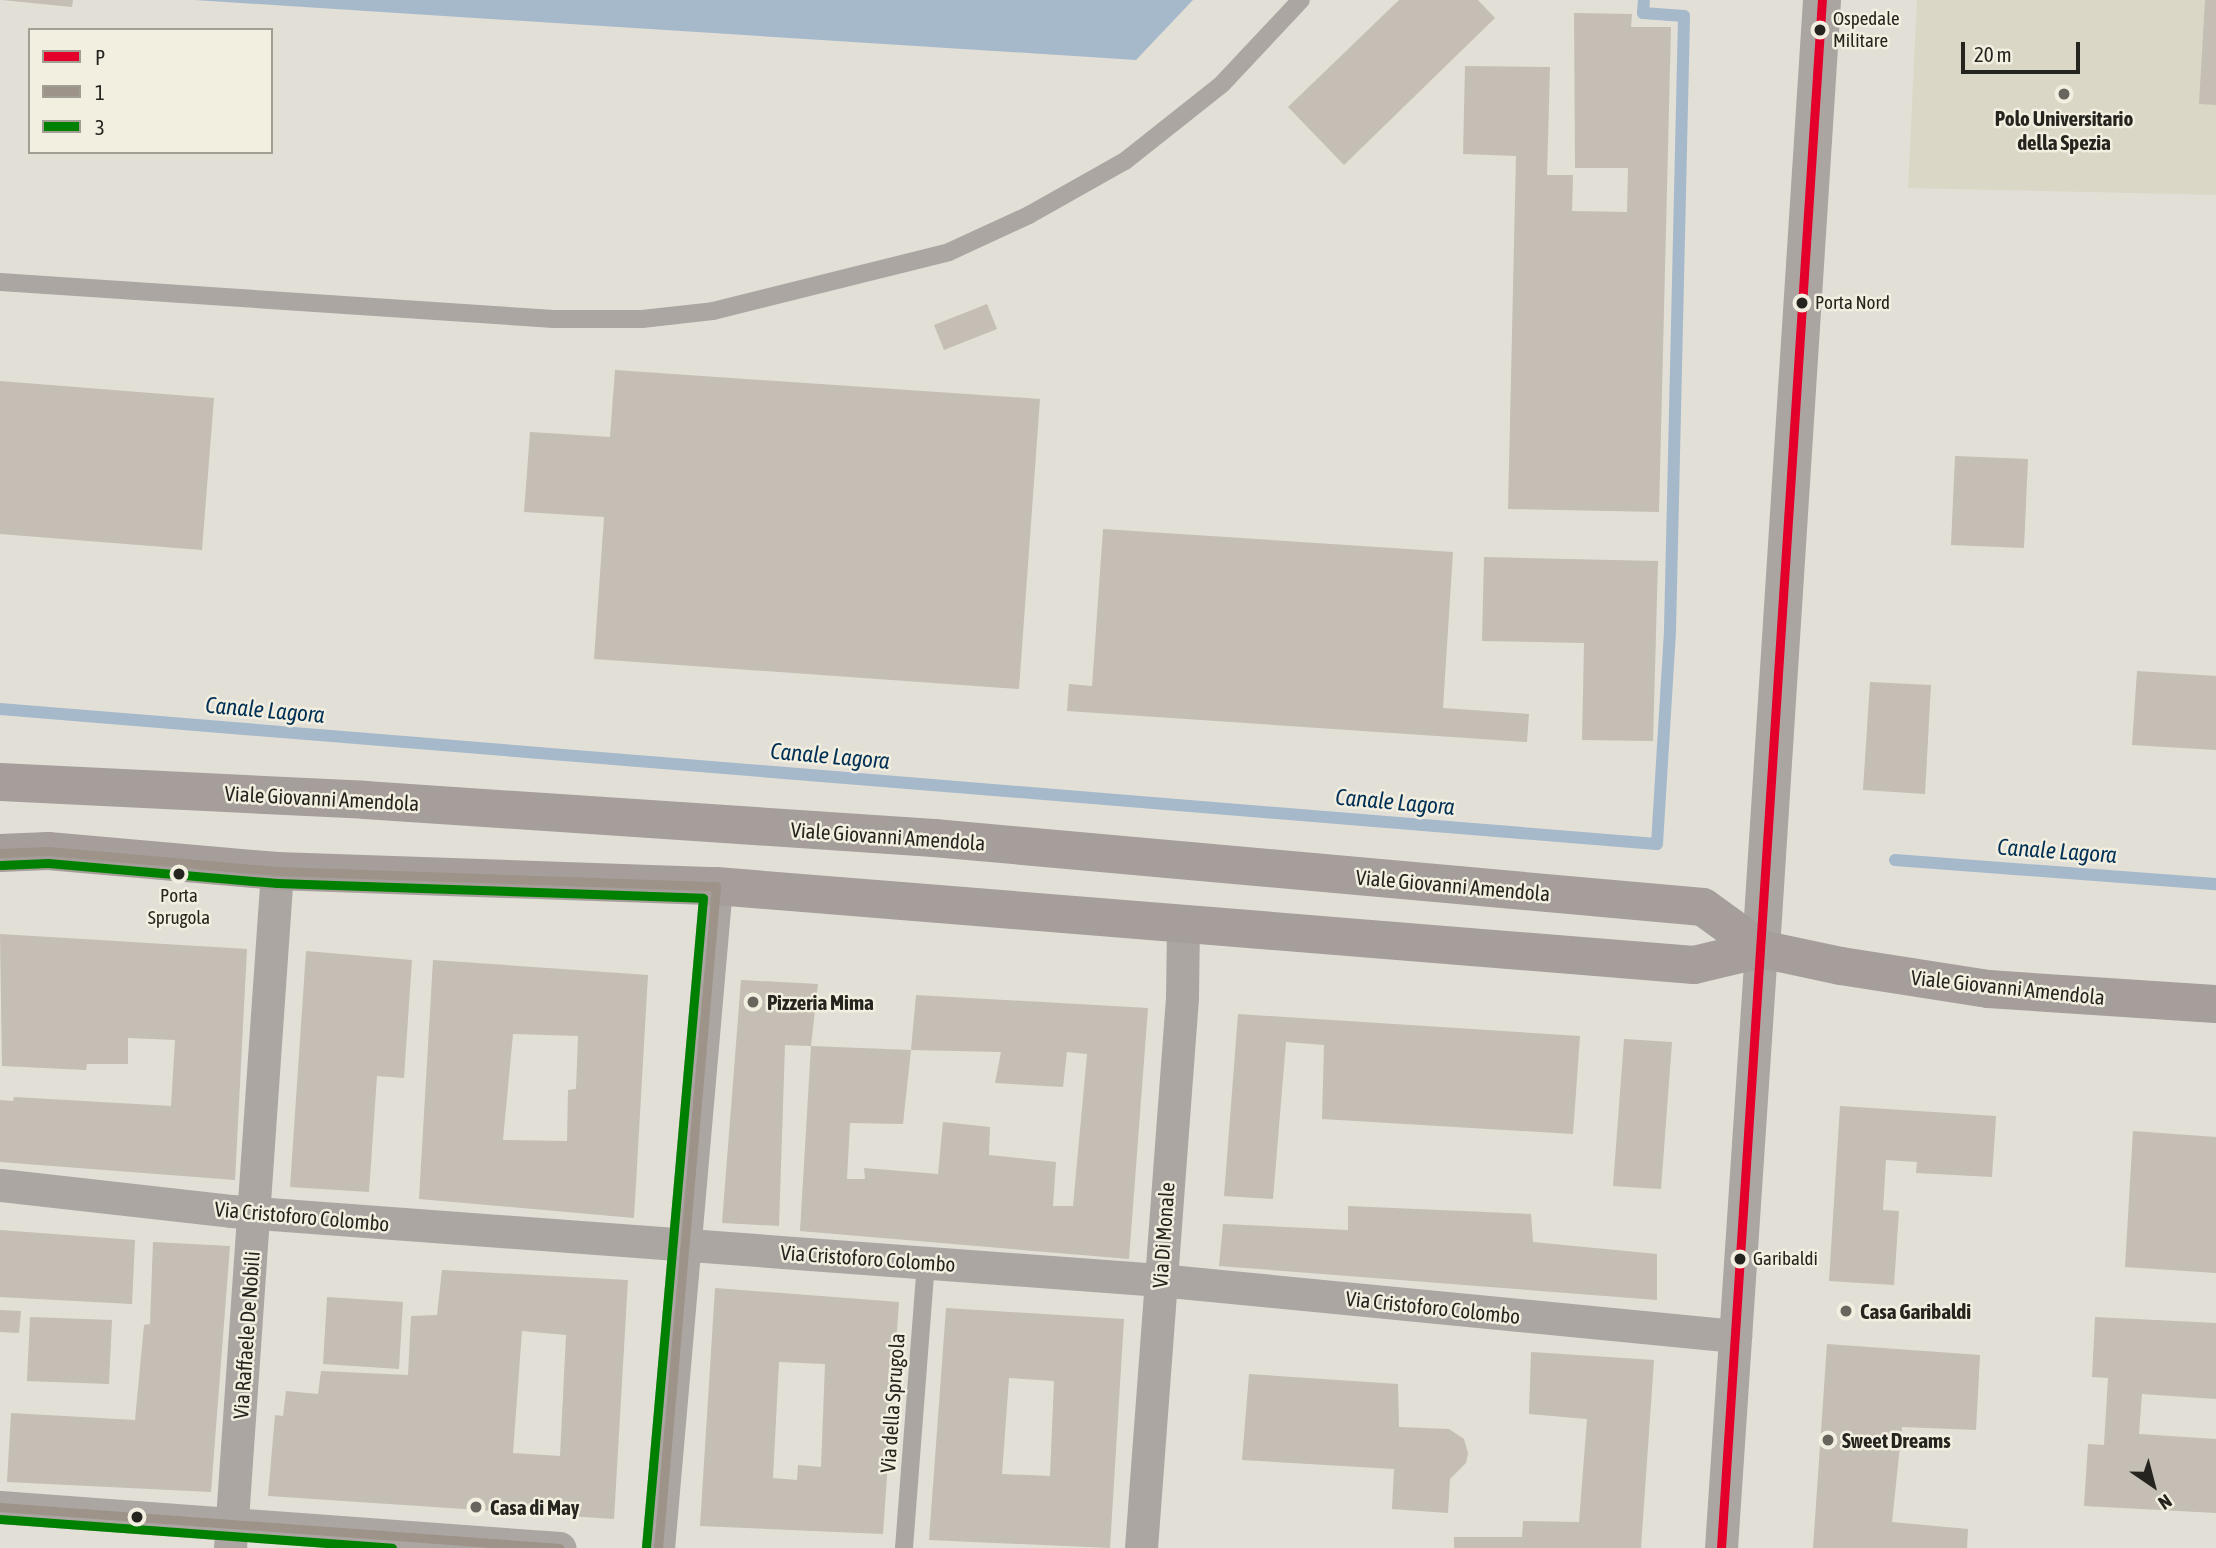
<!DOCTYPE html>
<style>
body{margin:0}
#map{position:relative;width:2216px;height:1548px;overflow:hidden;background:#e2dfd7;font-family:"Asap Condensed",sans-serif}
div>[style]{position:absolute}
.built>*{inset:0;background:#dbd7c7}
.water>*{inset:0;background:#a6b9ca}
.stream>*{height:12px;margin:-6px;padding:0 6px;transform-origin:6px;border-radius:6px;background:#a6b9ca}
.building>*{inset:0;background:#c4beb4}
.service>*{height:18px;margin:-9px;padding:0 9px;transform-origin:9px;border-radius:9px;background:#aca6a3}
.minor>*{height:33px;margin:-16.5px;padding:0 16.5px;transform-origin:16.5px;border-radius:16.5px;background:#aca6a3}
.secondary>*{height:38px;margin:-19px;padding:0 19px;transform-origin:19px;border-radius:19px;background:#aba5a1}
.primary>*{height:38px;margin:-19px;padding:0 19px;transform-origin:19px;border-radius:19px;background:#a59e9a}
.bus-1>*{height:9px;margin:-4.5px;padding:0 4.5px;transform-origin:4.5px;border-radius:4.5px;background:#e4002b}
.bus-2>*{height:9px;margin:-4.5px;padding:0 4.5px;transform-origin:4.5px;border-radius:4.5px;background:#9d9388}
.bus-3>*{height:9px;margin:-4.5px;padding:0 4.5px;transform-origin:4.5px;border-radius:4.5px;background:#008000}
.dots>*{width:19px;height:19px;translate:-50% -50%;box-sizing:border-box;border:4px solid #f3efe0;border-radius:50%}
span{translate:-50% -50%;white-space:nowrap;text-align:center;line-height:1.15;-webkit-text-stroke:5px #f3efe0;paint-order:stroke}
.bus-label{font-size:19px;color:#26241f}
.left{translate:0 -50%;text-align:left}
.poi-label{font-size:21px;color:#26241f;font-weight:700}
.street-label{font-size:21px;color:#26241f}
.water-label{font-size:23px;color:#003055;font-style:italic}
.legend{position:absolute;left:28px;top:28px;width:245px;height:126px;box-sizing:border-box;background:#f3efe0;border:2px solid #a19e93;margin:0;padding:9px 12px;list-style:none;font-size:21px;color:#26241f}
.legend li{display:flex;align-items:center;gap:14px;height:35px}
.legend b{width:35px;border:2px solid #a19e93}
.north{position:absolute;left:2118px;top:1450px;width:70px;height:70px;-webkit-text-stroke:5px #f3efe0;paint-order:stroke;rotate:145deg;font-size:19px;font-weight:700;line-height:28px;text-align:center;color:#26241f}
.north::after{content:'';display:block;margin:auto;width:24px;height:32px;background:#26241f;clip-path:polygon(50% 0,100% 100%,50% 72%,0 100%)}
.scale{position:absolute;left:1961px;top:42px;width:119px;height:32px;box-sizing:border-box;border:4px solid #26241f;border-top:0;padding-left:9px;font-size:21px;line-height:24px;white-space:nowrap;color:#26241f;-webkit-text-stroke:5px #f3efe0;paint-order:stroke}
</style>
<div id="map">
<div class="built">
<i style="clip-path:polygon(1917px 0,2216px 0,2216px 195px,1908px 188px)"></i>
</div>
<div class="water">
<i style="clip-path:polygon(194px 0,1193px 0,1136px 60px)"></i>
</div>
<div class="stream">
<i style="left:0;top:709px;width:1662px;rotate:4.66deg"></i>
<i style="left:1657px;top:844px;width:214px;rotate:-86.5deg"></i>
<i style="left:1670px;top:630px;width:614px;rotate:-88.69deg"></i>
<i style="left:1684px;top:16px;width:41px;rotate:-175.8deg"></i>
<i style="left:1643px;top:13px;width:13px;rotate:-86deg"></i>
<i style="left:1895px;top:860px;width:322px;rotate:4.3deg"></i>
</div>
<div class="building">
<i style="clip-path:polygon(2px 0,73px 0,72px 7px)"></i>
<i style="clip-path:polygon(1399px 0,1478px 0,1495px 18px,1344px 165px,1288px 107px)"></i>
<i style="clip-path:polygon(2205px 0,2216px 0,2216px 105px,2199px 104px)"></i>
<i style="clip-path:polygon(1574px 13px,1632px 14px,1631px 27px,1671px 27px,1659px 512px,1508px 509px,1516px 156px,1463px 154px,1465px 66px,1550px 67px,1547px 175px,1573px 175px,1572px 211px,1627px 212px,1628px 168px,1575px 168px)"></i>
<i style="clip-path:polygon(987px 304px,997px 329px,944px 350px,934px 325px)"></i>
<i style="clip-path:polygon(615px 370px,1040px 399px,1019px 689px,594px 659px,604px 517px,524px 512px,530px 432px,610px 437px)"></i>
<i style="clip-path:polygon(0 381px,214px 398px,202px 550px,0 534px)"></i>
<i style="clip-path:polygon(1955px 456px,2028px 459px,2024px 548px,1951px 545px)"></i>
<i style="clip-path:polygon(1103px 529px,1453px 552px,1443px 708px,1529px 714px,1527px 742px,1067px 711px,1069px 684px,1092px 686px)"></i>
<i style="clip-path:polygon(1484px 557px,1658px 561px,1653px 741px,1582px 740px,1584px 643px,1482px 641px)"></i>
<i style="clip-path:polygon(2137px 671px,2216px 676px,2216px 750px,2132px 745px)"></i>
<i style="clip-path:polygon(1870px 682px,1931px 685px,1925px 794px,1863px 790px)"></i>
<i style="clip-path:polygon(0 934px,247px 949px,235px 1180px,0 1162px,0 1100px,13px 1101px,14px 1097px,171px 1106px,175px 1040px,128px 1038px,128px 1064px,87px 1064px,86px 1070px,2px 1066px)"></i>
<i style="clip-path:polygon(306px 951px,412px 960px,404px 1078px,377px 1076px,369px 1192px,290px 1187px)"></i>
<i style="clip-path:polygon(evenodd,433px 960px,648px 975px,634px 1218px,419px 1199px,433px 960px,513px 1034px,578px 1036px,576px 1089px,568px 1090px,567px 1141px,503px 1140px,513px 1034px)"></i>
<i style="clip-path:polygon(741px 980px,818px 984px,811px 1046px,785px 1045px,779px 1226px,722px 1223px)"></i>
<i style="clip-path:polygon(916px 995px,1148px 1008px,1129px 1259px,800px 1231px,811px 1046px,911px 1050px,903px 1124px,850px 1123px,847px 1179px,865px 1179px,864px 1168px,938px 1174px,943px 1122px,990px 1127px,989px 1155px,1056px 1162px,1053px 1206px,1073px 1206px,1087px 1054px,1067px 1052px,1063px 1087px,995px 1083px,1001px 1052px,911px 1050px)"></i>
<i style="clip-path:polygon(1238px 1014px,1580px 1036px,1573px 1134px,1322px 1119px,1324px 1045px,1286px 1042px,1273px 1199px,1224px 1196px)"></i>
<i style="clip-path:polygon(1624px 1039px,1672px 1042px,1661px 1189px,1613px 1186px)"></i>
<i style="clip-path:polygon(1840px 1106px,1996px 1116px,1992px 1177px,1916px 1173px,1917px 1162px,1886px 1160px,1883px 1210px,1899px 1211px,1894px 1285px,1829px 1281px)"></i>
<i style="clip-path:polygon(2133px 1131px,2216px 1137px,2216px 1273px,2125px 1267px)"></i>
<i style="clip-path:polygon(1348px 1206px,1531px 1214px,1533px 1242px,1657px 1254px,1657px 1300px,1219px 1266px,1223px 1224px,1348px 1230px)"></i>
<i style="clip-path:polygon(0 1230px,135px 1240px,132px 1304px,0 1297px)"></i>
<i style="clip-path:polygon(153px 1242px,230px 1246px,211px 1492px,7px 1482px,11px 1413px,135px 1420px,144px 1325px,150px 1324px)"></i>
<i style="clip-path:polygon(evenodd,442px 1270px,628px 1280px,614px 1519px,268px 1496px,275px 1415px,283px 1416px,286px 1391px,318px 1394px,321px 1371px,408px 1375px,411px 1316px,437px 1315px,442px 1270px,522px 1331px,566px 1335px,560px 1456px,513px 1453px,522px 1331px)"></i>
<i style="clip-path:polygon(evenodd,715px 1288px,899px 1302px,883px 1534px,700px 1526px,715px 1288px,779px 1362px,825px 1364px,821px 1467px,798px 1465px,797px 1480px,773px 1478px,779px 1362px)"></i>
<i style="clip-path:polygon(327px 1297px,403px 1302px,399px 1369px,323px 1364px)"></i>
<i style="clip-path:polygon(evenodd,946px 1308px,1124px 1319px,1110px 1548px,929px 1540px,946px 1308px,1009px 1378px,1054px 1381px,1050px 1476px,1002px 1474px,1009px 1378px)"></i>
<i style="clip-path:polygon(0 1310px,21px 1311px,19px 1333px,0 1332px)"></i>
<i style="clip-path:polygon(30px 1317px,112px 1320px,109px 1384px,27px 1381px)"></i>
<i style="clip-path:polygon(2095px 1317px,2216px 1323px,2216px 1399px,2142px 1394px,2139px 1434px,2216px 1439px,2216px 1513px,2084px 1506px,2088px 1444px,2104px 1445px,2108px 1378px,2092px 1377px)"></i>
<i style="clip-path:polygon(1827px 1344px,1980px 1355px,1976px 1430px,1902px 1427px,1892px 1522px,1968px 1529px,1967px 1548px,1813px 1548px)"></i>
<i style="clip-path:polygon(1531px 1352px,1654px 1360px,1641px 1548px,1454px 1548px,1454px 1537px,1522px 1537px,1523px 1521px,1579px 1522px,1587px 1419px,1529px 1414px)"></i>
<i style="clip-path:polygon(1249px 1374px,1398px 1384px,1399px 1427px,1449px 1429px,1464px 1439px,1468px 1453px,1466px 1463px,1450px 1479px,1448px 1513px,1392px 1509px,1394px 1469px,1242px 1460px)"></i>
</div>
<div class="service">
<i style="left:0;top:282px;width:555px;rotate:3.82deg"></i>
<i style="left:554px;top:319px;width:88px"></i>
<i style="left:642px;top:319px;width:71px;rotate:-6.4deg"></i>
<i style="left:713px;top:311px;width:243px;rotate:-14deg"></i>
<i style="left:949px;top:252px;width:88px;rotate:-24.8deg"></i>
<i style="left:1029px;top:215px;width:110px;rotate:-29.4deg"></i>
<i style="left:1125px;top:161px;width:124px;rotate:-38.4deg"></i>
<i style="left:1222px;top:84px;width:115px;rotate:-46.8deg"></i>
<i style="left:904px;top:1548px;width:287px;rotate:-85.6deg"></i>
</div>
<div class="minor">
<i style="left:0;top:1185px;width:232px;rotate:6.4deg"></i>
<i style="left:231px;top:1211px;width:931px;rotate:4.25deg"></i>
<i style="left:1159px;top:1280px;width:579px;rotate:5.55deg"></i>
<i style="left:0;top:1507px;width:561px;rotate:4.19deg"></i>
<i style="left:230px;top:1548px;width:679px;rotate:-86.03deg"></i>
<i style="left:658px;top:1548px;width:665px;rotate:-84.99deg"></i>
<i style="left:1141px;top:1548px;width:553px;rotate:-85.74deg"></i>
<i style="left:1182px;top:997px;width:74px;rotate:-89.2deg"></i>
<i style="left:1721px;top:1548px;width:600px;rotate:-86.18deg"></i>
</div>
<div class="secondary">
<i style="left:1761px;top:949px;width:951px;rotate:-86.32deg"></i>
</div>
<div class="primary">
<i style="left:0;top:782px;width:365px;rotate:2.8deg"></i>
<i style="left:365px;top:800px;width:570px;rotate:3.82deg"></i>
<i style="left:934px;top:838px;width:772px;rotate:5.13deg"></i>
<i style="left:1703px;top:907px;width:72px;rotate:35.9deg"></i>
<i style="left:1761px;top:949px;width:82px;rotate:12deg"></i>
<i style="left:1841px;top:966px;width:149px;rotate:8.9deg"></i>
<i style="left:1988px;top:989px;width:228px;rotate:3.8deg"></i>
<i style="left:0;top:853px;width:48px;rotate:-2.4deg"></i>
<i style="left:48px;top:851px;width:230px;rotate:5deg"></i>
<i style="left:277px;top:871px;width:439px;rotate:2deg"></i>
<i style="left:716px;top:886px;width:981px;rotate:4.62deg"></i>
<i style="left:1694px;top:965px;width:69px;rotate:-13.4deg"></i>
</div>
<div class="bus-1">
<i style="left:1721px;top:1548px;width:1551px;rotate:-86.27deg"></i>
</div>
<div class="bus-2">
<i style="left:0;top:853px;width:48px;rotate:-2.4deg"></i>
<i style="left:48px;top:851px;width:230px;rotate:5deg"></i>
<i style="left:277px;top:871px;width:439px;rotate:2deg"></i>
<i style="left:716px;top:886px;width:665px;rotate:95.01deg"></i>
<i style="left:0;top:1507px;width:561px;rotate:4.19deg"></i>
</div>
<div class="bus-3">
<i style="left:1px;top:865px;width:47px;rotate:-2.4deg"></i>
<i style="left:48px;top:863px;width:230px;rotate:5deg"></i>
<i style="left:277px;top:883px;width:426px;rotate:2deg"></i>
<i style="left:703px;top:898px;width:651px;rotate:95.02deg"></i>
<i style="left:0;top:1519px;width:393px;rotate:4.2deg"></i>
</div>
<div class="dots">
<i style="left:1820px;top:30px;background:#26241f"></i>
<i style="left:2064px;top:94px;background:#68655f"></i>
<i style="left:1802px;top:303px;background:#26241f"></i>
<i style="left:179px;top:874px;background:#26241f"></i>
<i style="left:753px;top:1002px;background:#68655f"></i>
<i style="left:1740px;top:1259px;background:#26241f"></i>
<i style="left:1846px;top:1311px;background:#68655f"></i>
<i style="left:1828px;top:1440px;background:#68655f"></i>
<i style="left:476px;top:1507px;background:#68655f"></i>
<i style="left:137px;top:1517px;background:#26241f"></i>
</div>
<div class="bus-label">
<span class="left" style="left:1833px;top:30px">Ospedale<br>Militare</span>
<span class="left" style="left:1815px;top:303px">Porta Nord</span>
<span style="left:179px;top:907px">Porta<br>Sprugola</span>
<span class="left" style="left:1753px;top:1259px">Garibaldi</span>
</div>
<div class="poi-label">
<span style="left:2064px;top:130px">Polo Universitario<br>della Spezia</span>
<span class="left" style="left:767px;top:1002px">Pizzeria Mima</span>
<span class="left" style="left:1860px;top:1311px">Casa Garibaldi</span>
<span class="left" style="left:1842px;top:1440px">Sweet Dreams</span>
<span class="left" style="left:490px;top:1507px">Casa di May</span>
</div>
<div class="street-label">
<span style="left:322px;top:798px;rotate:3deg">Viale Giovanni Amendola</span>
<span style="left:888px;top:836px;rotate:4deg">Viale Giovanni Amendola</span>
<span style="left:1453px;top:885px;rotate:5deg">Viale Giovanni Amendola</span>
<span style="left:2008px;top:987px;rotate:6deg">Viale Giovanni Amendola</span>
<span style="left:302px;top:1216px;rotate:5deg">Via Cristoforo Colombo</span>
<span style="left:1163px;top:1235px;rotate:-86deg">Via Di Monale</span>
<span style="left:868px;top:1258px;rotate:4deg">Via Cristoforo Colombo</span>
<span style="left:1433px;top:1307px;rotate:6deg">Via Cristoforo Colombo</span>
<span style="left:246px;top:1335px;rotate:-86deg">Via Raffaele De Nobili</span>
<span style="left:892px;top:1403px;rotate:-86deg">Via della Sprugola</span>
</div>
<div class="water-label">
<span style="left:265px;top:710px;rotate:5deg">Canale Lagora</span>
<span style="left:830px;top:756px;rotate:5deg">Canale Lagora</span>
<span style="left:1395px;top:802px;rotate:5deg">Canale Lagora</span>
<span style="left:2057px;top:851px;rotate:4deg">Canale Lagora</span>
</div>
<ul class="legend">
<li><b style="height:9px;background:#e4002b"></b>P</li>
<li><b style="height:9px;background:#9d9388"></b>1</li>
<li><b style="height:9px;background:#008000"></b>3</li>
</ul>
<div class="north">N</div>
<div class="scale">20 m</div>
</div>
